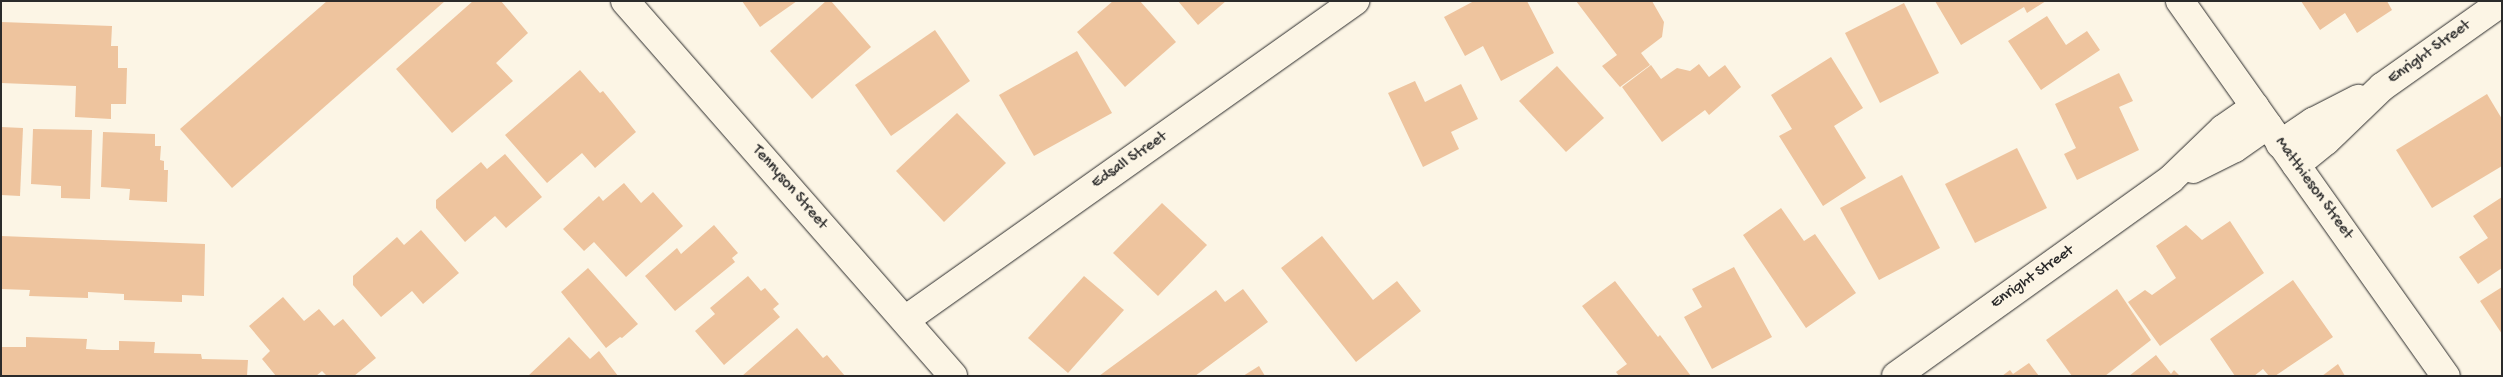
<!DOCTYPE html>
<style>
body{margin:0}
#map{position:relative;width:2503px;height:377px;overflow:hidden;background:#fcf5e5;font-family:"Gochi Hand",sans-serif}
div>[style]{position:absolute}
.building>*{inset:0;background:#eec49e}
.roads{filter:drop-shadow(0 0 1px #2b2b2b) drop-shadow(0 0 1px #2b2b2b)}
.street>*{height:28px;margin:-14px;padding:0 14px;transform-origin:14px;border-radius:14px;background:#fcf5e5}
span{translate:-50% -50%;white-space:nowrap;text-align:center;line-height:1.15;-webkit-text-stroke:4.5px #fcf5e5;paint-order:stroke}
.street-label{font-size:16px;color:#2b2b2b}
.frame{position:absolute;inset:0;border:2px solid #2b2b2b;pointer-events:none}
</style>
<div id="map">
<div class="building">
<i style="clip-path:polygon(327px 1px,445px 1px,232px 188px,180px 129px)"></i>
<i style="clip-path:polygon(473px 1px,501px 1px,528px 33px,496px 63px,513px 81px,452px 133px,396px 69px)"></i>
<i style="clip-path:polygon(742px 1px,797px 1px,760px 27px)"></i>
<i style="clip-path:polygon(826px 1px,831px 1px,871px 47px,812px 99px,770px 51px)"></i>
<i style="clip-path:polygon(1113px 1px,1140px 1px,1176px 42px,1125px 87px,1077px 32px)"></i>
<i style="clip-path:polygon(1178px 1px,1226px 1px,1198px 25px)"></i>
<i style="clip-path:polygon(1474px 1px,1527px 1px,1554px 53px,1501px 81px,1483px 46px,1465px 56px,1444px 17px)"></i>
<i style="clip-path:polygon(1576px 1px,1652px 1px,1664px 22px,1662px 37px,1641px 53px,1650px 65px,1620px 87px,1602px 66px,1617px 55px)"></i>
<i style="clip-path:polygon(1935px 1px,2046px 1px,2027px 13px,2024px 7px,1961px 45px)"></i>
<i style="clip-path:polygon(2301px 1px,2387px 1px,2392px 10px,2357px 33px,2345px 13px,2320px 30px)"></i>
<i style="clip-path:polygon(1904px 3px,1939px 73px,1880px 103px,1845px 33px)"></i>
<i style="clip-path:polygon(2047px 16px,2066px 45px,2087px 31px,2100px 50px,2041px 90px,2008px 41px)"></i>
<i style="clip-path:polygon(1px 22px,112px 26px,111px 46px,118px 46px,118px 68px,127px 68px,126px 104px,111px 104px,111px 119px,75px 117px,76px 86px,1px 83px)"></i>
<i style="clip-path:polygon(935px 30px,970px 81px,891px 136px,855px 85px)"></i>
<i style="clip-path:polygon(1077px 51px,1112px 113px,1034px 156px,999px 95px)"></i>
<i style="clip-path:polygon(1831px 57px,1863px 108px,1834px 126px,1866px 178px,1823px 206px,1779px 136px,1792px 129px,1771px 95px)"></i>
<i style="clip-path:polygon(1699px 64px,1709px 77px,1725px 65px,1741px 87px,1709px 115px,1705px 110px,1662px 142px,1622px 87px,1651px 65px,1661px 79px,1677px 68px,1690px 71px)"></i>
<i style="clip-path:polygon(1557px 66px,1604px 118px,1566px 152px,1519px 101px)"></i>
<i style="clip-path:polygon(580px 70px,600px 93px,603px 91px,636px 132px,595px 168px,582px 153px,547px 183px,505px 135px)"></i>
<i style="clip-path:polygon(2119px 73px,2133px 101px,2119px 107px,2139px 150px,2077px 180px,2064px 154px,2076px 148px,2055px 104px)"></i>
<i style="clip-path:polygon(1415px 81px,1425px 102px,1461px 84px,1478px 119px,1451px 132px,1459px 149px,1423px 167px,1388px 93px)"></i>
<i style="clip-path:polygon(2487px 94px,2502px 119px,2502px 166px,2432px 208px,2396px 150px)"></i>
<i style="clip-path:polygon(957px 113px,1006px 163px,944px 222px,896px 171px)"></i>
<i style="clip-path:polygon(1px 127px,23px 128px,20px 196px,1px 195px)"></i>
<i style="clip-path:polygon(33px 129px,92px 130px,90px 199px,61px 198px,61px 186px,31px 184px)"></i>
<i style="clip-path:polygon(103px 132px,155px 134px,155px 146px,161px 146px,160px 160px,164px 161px,164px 170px,168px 170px,167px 202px,129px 200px,130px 189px,101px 187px)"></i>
<i style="clip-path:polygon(2017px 148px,2047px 208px,1975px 243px,1945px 184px)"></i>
<i style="clip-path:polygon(505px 154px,542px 197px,506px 228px,495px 216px,465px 242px,436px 208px,436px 200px,481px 162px,487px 169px)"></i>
<i style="clip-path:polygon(1902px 175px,1940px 248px,1879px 280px,1840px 208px)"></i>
<i style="clip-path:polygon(624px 183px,641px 203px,653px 192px,683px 226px,626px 277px,594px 242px,584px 251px,563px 229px,599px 196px,603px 201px)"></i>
<i style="clip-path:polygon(2502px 197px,2502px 268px,2478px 284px,2459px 257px,2488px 238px,2473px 216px)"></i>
<i style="clip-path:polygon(1162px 203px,1207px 245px,1158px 296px,1113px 253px)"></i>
<i style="clip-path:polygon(1781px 208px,1804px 241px,1815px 234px,1856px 293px,1806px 328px,1743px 235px)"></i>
<i style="clip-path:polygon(2230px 221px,2264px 273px,2160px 346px,2128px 302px,2145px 290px,2152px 295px,2176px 278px,2156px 246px,2186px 225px,2202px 240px)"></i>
<i style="clip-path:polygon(714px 225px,738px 253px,732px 258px,735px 262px,675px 311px,645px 276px,677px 248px,681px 254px)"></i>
<i style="clip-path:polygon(421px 230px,459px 273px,423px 304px,412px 291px,381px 317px,353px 285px,353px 276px,397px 237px,404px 245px)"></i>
<i style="clip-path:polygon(1px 236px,205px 244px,204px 296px,182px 295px,182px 302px,124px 300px,124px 294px,88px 292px,88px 298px,29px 296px,30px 290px,1px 289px)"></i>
<i style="clip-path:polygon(1322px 236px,1373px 300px,1397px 281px,1421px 311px,1356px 362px,1281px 268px)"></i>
<i style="clip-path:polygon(1734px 267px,1772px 337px,1712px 369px,1684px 317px,1702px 307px,1692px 289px)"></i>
<i style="clip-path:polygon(588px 268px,638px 324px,622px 338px,620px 337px,606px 348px,561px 292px)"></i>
<i style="clip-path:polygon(748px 276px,761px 291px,765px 288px,779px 304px,773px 309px,780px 317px,724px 365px,695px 331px,715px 314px,710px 308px)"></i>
<i style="clip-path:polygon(1084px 276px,1124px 310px,1068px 373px,1028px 338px)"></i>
<i style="clip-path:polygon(2293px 280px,2333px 337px,2275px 376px,2269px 376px,2263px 369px,2254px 376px,2235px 376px,2210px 339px)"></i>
<i style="clip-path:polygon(1615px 281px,1658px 337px,1660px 335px,1691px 376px,1619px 376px,1616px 372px,1627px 364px,1582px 306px)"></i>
<i style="clip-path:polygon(2502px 287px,2502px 334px,2480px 301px)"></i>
<i style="clip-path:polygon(1243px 289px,1268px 322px,1195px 376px,1099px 376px,1216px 290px,1225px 302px)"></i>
<i style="clip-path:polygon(2117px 289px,2151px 340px,2105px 376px,2072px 376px,2046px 340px)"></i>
<i style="clip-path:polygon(283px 297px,304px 321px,319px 309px,334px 326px,343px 319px,376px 358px,354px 376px,327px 376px,322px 371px,316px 376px,276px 376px,262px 359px,270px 351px,249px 326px)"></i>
<i style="clip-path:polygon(797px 328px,823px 358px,827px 355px,845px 376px,742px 376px)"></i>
<i style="clip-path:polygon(26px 337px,87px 339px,86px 349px,102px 350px,119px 350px,119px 341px,155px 342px,154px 353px,201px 354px,202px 359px,248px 360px,247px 376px,1px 376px,1px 347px,26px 347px)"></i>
<i style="clip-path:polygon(569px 337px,590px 359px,599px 351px,618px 376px,528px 376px)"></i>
<i style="clip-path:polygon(2156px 355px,2171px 374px,2174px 370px,2180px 376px,2129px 376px)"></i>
<i style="clip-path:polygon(2029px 363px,2039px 376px,2002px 376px,2010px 370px,2013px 374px)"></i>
<i style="clip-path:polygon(2338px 364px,2345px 376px,2322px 376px)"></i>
<i style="clip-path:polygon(1259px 366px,1265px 376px,1243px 376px)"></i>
</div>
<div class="roads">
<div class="street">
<i style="left:625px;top:1px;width:498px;rotate:48.8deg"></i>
<i style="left:2180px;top:1px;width:460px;rotate:54.7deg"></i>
<i style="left:2280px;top:144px;width:40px;rotate:-34deg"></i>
<i style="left:2313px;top:122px;width:51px;rotate:-27.1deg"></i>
<i style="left:2296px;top:165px;width:38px;rotate:-39deg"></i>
<i style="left:2326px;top:141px;width:78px;rotate:-44deg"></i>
<i style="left:2382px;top:87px;width:147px;rotate:-35.3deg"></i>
<i style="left:2193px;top:169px;width:47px;rotate:-26.6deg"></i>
<i style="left:2235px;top:148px;width:40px;rotate:-34.9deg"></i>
<i style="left:905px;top:320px;width:552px;rotate:-35.33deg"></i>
<i style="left:1896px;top:376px;width:338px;rotate:-35.6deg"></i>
<i style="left:2171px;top:179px;width:72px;rotate:-43.9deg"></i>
<i style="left:2223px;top:129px;width:39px;rotate:-35deg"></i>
</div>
</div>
<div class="street-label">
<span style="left:2430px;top:53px;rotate:-36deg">Enright Street</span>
<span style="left:1130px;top:161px;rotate:-35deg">Edsall Street</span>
<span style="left:789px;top:188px;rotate:49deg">Tennyson Street</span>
<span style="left:2313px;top:189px;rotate:54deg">Matthieson Street</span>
<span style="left:2033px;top:278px;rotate:-35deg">Enright Street</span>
</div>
<div class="frame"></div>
</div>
